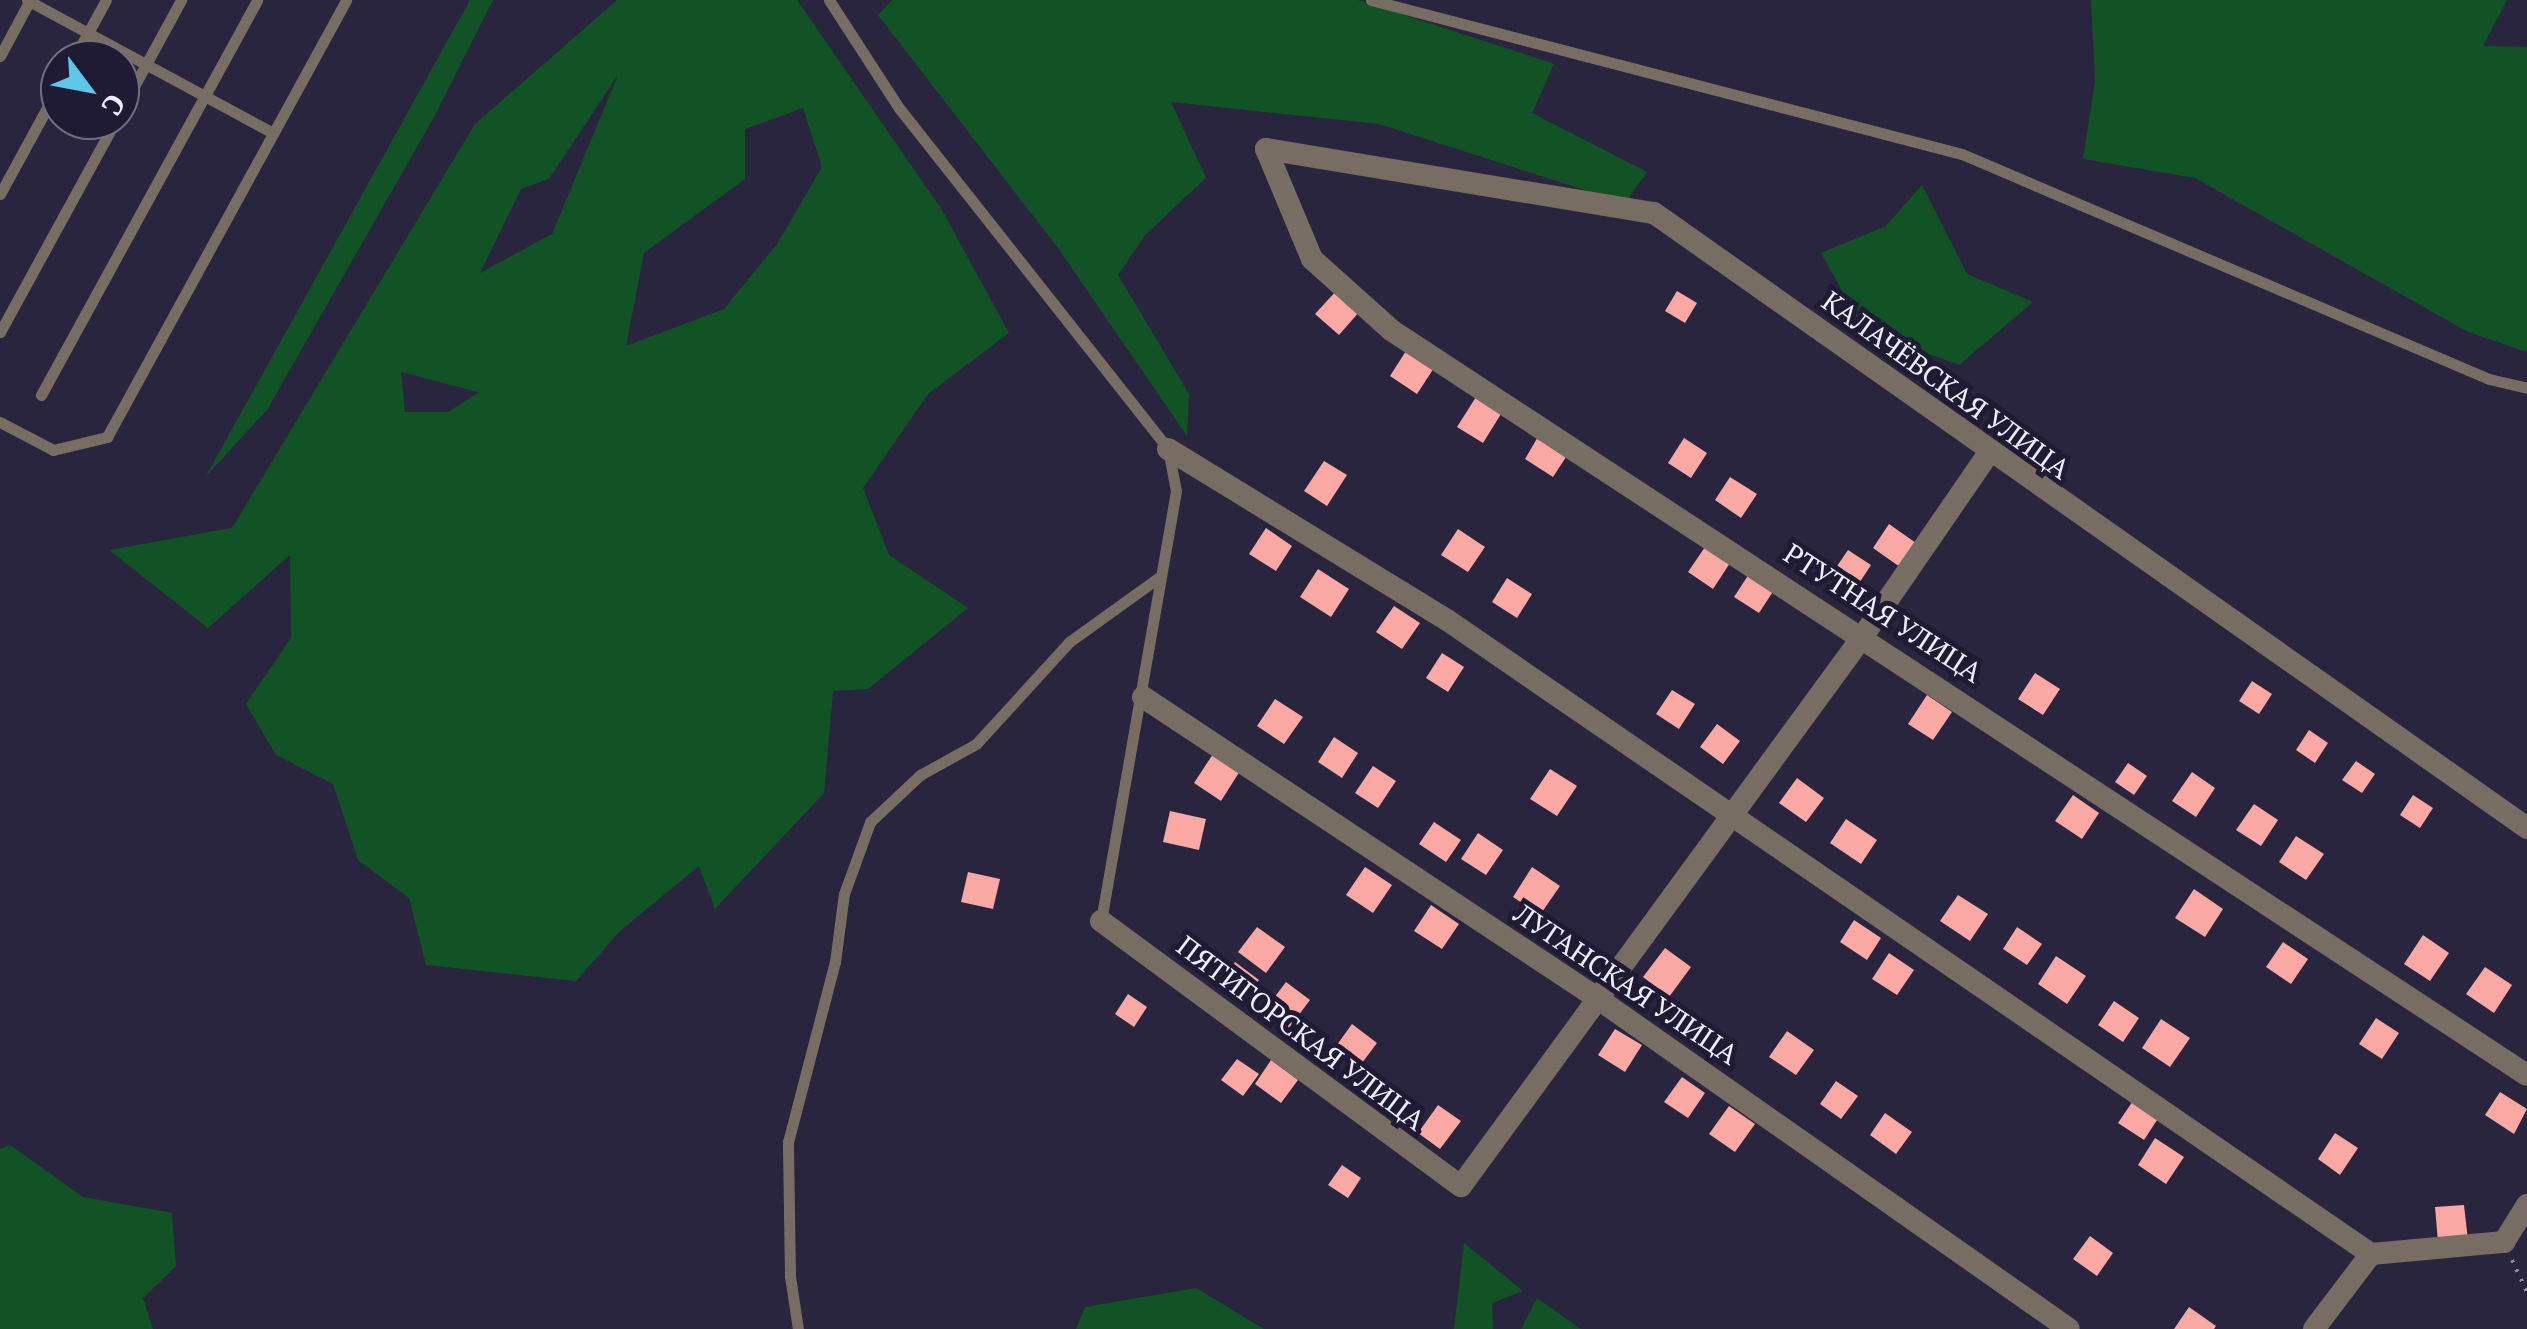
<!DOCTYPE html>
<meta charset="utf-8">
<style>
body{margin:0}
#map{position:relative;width:2527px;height:1329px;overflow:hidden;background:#29253f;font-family:"PT Serif",serif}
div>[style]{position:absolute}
.green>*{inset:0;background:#115325}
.building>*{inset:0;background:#faa8a4}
.path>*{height:4px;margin-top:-2px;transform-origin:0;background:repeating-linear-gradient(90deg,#8e8ca0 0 2.5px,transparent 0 10.5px)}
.lane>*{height:11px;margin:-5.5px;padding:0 5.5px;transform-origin:5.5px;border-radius:5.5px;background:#776d62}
.street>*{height:22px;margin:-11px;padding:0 11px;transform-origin:11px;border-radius:11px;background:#776d62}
span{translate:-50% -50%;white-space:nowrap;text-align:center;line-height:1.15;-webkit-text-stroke:10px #1f1b35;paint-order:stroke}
.street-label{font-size:28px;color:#efeefc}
.north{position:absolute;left:40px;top:40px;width:100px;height:100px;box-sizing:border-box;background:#1f1b35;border:2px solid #726f85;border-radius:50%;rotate:122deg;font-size:28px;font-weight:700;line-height:40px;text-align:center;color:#efeefc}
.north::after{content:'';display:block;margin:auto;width:35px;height:45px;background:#5cc7e7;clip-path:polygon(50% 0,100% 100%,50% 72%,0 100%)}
</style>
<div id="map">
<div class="green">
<i style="clip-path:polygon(470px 0,493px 0,434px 117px,267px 410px,206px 476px)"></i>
<i style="clip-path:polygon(evenodd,617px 0,797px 0,942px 210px,1009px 333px,928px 394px,863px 488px,889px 555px,968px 608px,868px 689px,833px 691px,824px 793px,715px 909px,699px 866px,620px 931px,576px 981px,426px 965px,409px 898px,358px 860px,333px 784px,276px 755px,246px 704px,291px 638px,290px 555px,208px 628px,109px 550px,232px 528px,475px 124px,617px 0,618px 75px,552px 234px,480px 273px,521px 189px,549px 179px,618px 75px,617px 0,803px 108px,822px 167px,777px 244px,724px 309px,626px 346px,644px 253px,745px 179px,745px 129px,803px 108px,617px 0,401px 372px,478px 392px,478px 393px,448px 412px,405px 412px,401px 372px)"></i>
<i style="clip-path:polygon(892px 0,1358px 0,1554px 64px,1532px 113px,1647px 172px,1625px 203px,1379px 124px,1171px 102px,1206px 178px,1146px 234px,1118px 275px,1189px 394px,1187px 436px,1058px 248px,878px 15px)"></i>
<i style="clip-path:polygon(2091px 0,2507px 0,2483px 46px,2527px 47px,2527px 352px,2468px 332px,2195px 178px,2083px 159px,2095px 81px)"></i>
<i style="clip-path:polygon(1922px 185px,1967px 274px,2033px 302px,1959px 365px,1865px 331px,1821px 253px,1886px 226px)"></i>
<i style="clip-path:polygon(10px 1145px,83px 1197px,172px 1213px,176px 1266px,143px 1298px,153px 1329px,0 1329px,0 1149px)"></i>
<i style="clip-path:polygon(1464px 1243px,1523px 1291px,1492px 1303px,1493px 1329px,1454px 1329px)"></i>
<i style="clip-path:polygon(1196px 1288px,1264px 1329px,1076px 1329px,1085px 1307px)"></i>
<i style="clip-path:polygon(1537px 1298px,1581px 1329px,1521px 1329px)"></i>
</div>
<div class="building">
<i style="clip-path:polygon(1337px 290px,1360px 311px,1339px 335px,1315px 314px)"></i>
<i style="clip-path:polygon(1677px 291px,1697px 303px,1685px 323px,1665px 311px)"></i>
<i style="clip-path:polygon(1406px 351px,1434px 368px,1417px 394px,1390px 376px)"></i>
<i style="clip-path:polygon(1476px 397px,1501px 414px,1483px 443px,1457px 427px)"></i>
<i style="clip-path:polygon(1539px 435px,1568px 454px,1553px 477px,1525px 459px)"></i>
<i style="clip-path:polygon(1684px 438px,1707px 453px,1691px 478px,1668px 463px)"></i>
<i style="clip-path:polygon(1324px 461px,1347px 475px,1327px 506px,1304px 491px)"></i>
<i style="clip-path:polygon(1730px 477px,1757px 494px,1741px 518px,1715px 500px)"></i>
<i style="clip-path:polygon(1889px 524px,1916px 543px,1900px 567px,1873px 548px)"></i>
<i style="clip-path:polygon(1266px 528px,1292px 546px,1276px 571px,1249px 554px)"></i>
<i style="clip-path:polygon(1458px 529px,1485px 547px,1468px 572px,1441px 555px)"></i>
<i style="clip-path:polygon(1705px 547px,1730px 563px,1713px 589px,1688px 572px)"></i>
<i style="clip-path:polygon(1848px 550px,1871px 565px,1856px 588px,1833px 572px)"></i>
<i style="clip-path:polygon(1318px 569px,1349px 589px,1331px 617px,1300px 597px)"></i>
<i style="clip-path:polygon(1751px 571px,1776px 587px,1759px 613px,1734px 597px)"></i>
<i style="clip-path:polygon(1507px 578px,1532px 594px,1517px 618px,1492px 602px)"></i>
<i style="clip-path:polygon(1394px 606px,1420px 623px,1402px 649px,1376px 632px)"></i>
<i style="clip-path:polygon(1442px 653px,1464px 667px,1448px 692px,1426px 678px)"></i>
<i style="clip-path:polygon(2035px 673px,2060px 689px,2043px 715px,2018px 699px)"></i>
<i style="clip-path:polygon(2252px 681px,2272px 694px,2259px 714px,2239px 701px)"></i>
<i style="clip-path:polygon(1672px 690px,1695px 704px,1679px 729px,1656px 714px)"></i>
<i style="clip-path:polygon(1927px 695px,1952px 712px,1933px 740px,1908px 724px)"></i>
<i style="clip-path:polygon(1275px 699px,1303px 717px,1284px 744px,1257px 726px)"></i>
<i style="clip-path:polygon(1717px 724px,1740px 741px,1723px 764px,1700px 747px)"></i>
<i style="clip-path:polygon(2309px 730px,2328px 743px,2315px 763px,2296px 750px)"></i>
<i style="clip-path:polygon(1334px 737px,1358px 753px,1342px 778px,1318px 762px)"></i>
<i style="clip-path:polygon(1213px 754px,1240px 771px,1221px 801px,1194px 783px)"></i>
<i style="clip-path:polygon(2356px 761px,2375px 774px,2362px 793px,2342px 780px)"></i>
<i style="clip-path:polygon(2128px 763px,2147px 776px,2134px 795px,2115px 782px)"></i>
<i style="clip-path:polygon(1373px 766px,1396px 781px,1378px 808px,1355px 793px)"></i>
<i style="clip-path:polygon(1550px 769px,1577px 786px,1557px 816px,1530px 799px)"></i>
<i style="clip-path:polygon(2192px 772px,2215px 788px,2196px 817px,2172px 801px)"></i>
<i style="clip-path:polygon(1797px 778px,1824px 798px,1806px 822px,1779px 803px)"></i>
<i style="clip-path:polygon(2073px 795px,2099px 813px,2082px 839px,2055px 821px)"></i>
<i style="clip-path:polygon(2413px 795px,2433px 808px,2420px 828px,2400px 815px)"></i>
<i style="clip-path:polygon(2254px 804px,2278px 820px,2261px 846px,2236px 830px)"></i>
<i style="clip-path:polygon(1170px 811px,1206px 819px,1199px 850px,1163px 842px)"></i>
<i style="clip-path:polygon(1846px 819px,1877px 840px,1861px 864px,1830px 843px)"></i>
<i style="clip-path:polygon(1434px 822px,1461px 840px,1446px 862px,1419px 844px)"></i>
<i style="clip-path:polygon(1478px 833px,1503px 850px,1486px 875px,1461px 859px)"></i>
<i style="clip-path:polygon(2296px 836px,2324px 854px,2306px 880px,2279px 862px)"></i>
<i style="clip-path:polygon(1365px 867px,1392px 885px,1373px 913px,1346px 895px)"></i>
<i style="clip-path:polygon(1532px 867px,1560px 886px,1540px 915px,1513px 897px)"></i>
<i style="clip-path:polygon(968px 872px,1000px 879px,993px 909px,961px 902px)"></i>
<i style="clip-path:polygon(2194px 889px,2223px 909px,2205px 937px,2175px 918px)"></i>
<i style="clip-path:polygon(1958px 895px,1988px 914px,1970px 941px,1940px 921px)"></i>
<i style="clip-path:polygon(1431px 905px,1459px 924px,1442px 949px,1414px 931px)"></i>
<i style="clip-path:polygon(1854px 920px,1881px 938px,1867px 960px,1840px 942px)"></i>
<i style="clip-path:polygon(1257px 927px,1285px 947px,1266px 973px,1238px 952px)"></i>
<i style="clip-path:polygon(2017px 927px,2042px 944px,2027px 965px,2003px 949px)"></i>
<i style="clip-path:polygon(2423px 935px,2449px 953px,2430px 981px,2404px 964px)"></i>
<i style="clip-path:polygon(2283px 942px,2308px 959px,2291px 984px,2266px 967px)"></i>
<i style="clip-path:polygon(1665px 948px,1691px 967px,1669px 997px,1643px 977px)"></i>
<i style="clip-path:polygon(1889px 953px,1914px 970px,1897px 995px,1872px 979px)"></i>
<i style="clip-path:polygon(2056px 956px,2086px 976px,2067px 1004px,2038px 984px)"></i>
<i style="clip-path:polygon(1235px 962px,1259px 980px,1242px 1004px,1217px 987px)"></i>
<i style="clip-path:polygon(2485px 967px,2512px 985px,2494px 1013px,2466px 994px)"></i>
<i style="clip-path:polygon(1286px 982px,1310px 1000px,1289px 1028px,1265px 1010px)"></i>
<i style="clip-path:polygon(1128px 994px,1147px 1007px,1134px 1027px,1115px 1014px)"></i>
<i style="clip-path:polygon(2114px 1001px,2139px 1018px,2123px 1042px,2098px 1025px)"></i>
<i style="clip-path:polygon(2376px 1018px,2399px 1033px,2382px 1059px,2359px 1044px)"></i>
<i style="clip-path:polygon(2161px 1019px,2190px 1038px,2170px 1067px,2142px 1048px)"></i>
<i style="clip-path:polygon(1352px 1024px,1377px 1043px,1359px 1067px,1334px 1049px)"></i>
<i style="clip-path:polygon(1615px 1029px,1642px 1045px,1625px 1072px,1598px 1055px)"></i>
<i style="clip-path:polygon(1787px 1031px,1814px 1050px,1796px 1075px,1769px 1057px)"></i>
<i style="clip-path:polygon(1237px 1059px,1259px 1074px,1243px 1096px,1221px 1080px)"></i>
<i style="clip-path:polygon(1271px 1060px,1298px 1080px,1281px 1103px,1255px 1084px)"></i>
<i style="clip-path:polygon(1682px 1077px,1705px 1093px,1688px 1118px,1664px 1102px)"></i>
<i style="clip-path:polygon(1836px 1081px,1858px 1096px,1841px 1119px,1820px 1104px)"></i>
<i style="clip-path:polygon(2500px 1092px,2527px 1109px,2514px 1134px,2485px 1115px)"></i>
<i style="clip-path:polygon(2135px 1098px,2161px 1114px,2144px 1140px,2118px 1123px)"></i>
<i style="clip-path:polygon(1438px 1105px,1461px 1121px,1440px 1149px,1418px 1133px)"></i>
<i style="clip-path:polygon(1729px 1106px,1755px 1124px,1735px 1152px,1709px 1134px)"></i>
<i style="clip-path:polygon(1885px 1113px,1912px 1132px,1896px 1154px,1870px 1135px)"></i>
<i style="clip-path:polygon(2335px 1133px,2358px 1148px,2340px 1175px,2318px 1159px)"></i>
<i style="clip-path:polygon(2155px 1138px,2184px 1157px,2166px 1184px,2138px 1165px)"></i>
<i style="clip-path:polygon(1342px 1165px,1361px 1178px,1348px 1198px,1328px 1185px)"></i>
<i style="clip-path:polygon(2464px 1205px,2468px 1240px,2438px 1242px,2435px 1207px)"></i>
<i style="clip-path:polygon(2090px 1236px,2113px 1253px,2097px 1276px,2073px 1259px)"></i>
<i style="clip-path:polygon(2189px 1307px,2216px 1326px,2214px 1329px,2174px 1329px)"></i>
</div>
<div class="path">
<i style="left:2512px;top:1260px;width:35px;rotate:65deg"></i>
</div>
<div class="lane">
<i style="left:27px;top:0;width:280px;rotate:28.4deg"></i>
<i style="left:829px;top:0;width:129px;rotate:57.1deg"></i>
<i style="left:899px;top:108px;width:434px;rotate:51.7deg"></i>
<i style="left:1168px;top:449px;width:43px;rotate:79.2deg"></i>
<i style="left:1176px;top:491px;width:436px;rotate:99.9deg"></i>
<i style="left:1371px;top:0;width:611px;rotate:14.61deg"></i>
<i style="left:1962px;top:154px;width:573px;rotate:23.12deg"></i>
<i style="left:2489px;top:379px;width:39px;rotate:13deg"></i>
<i style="left:0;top:56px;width:64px;rotate:-61.8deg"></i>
<i style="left:73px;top:60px;width:68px;rotate:-61.2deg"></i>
<i style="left:120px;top:112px;width:128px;rotate:-61.4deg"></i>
<i style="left:0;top:194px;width:125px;rotate:-61.4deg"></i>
<i style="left:0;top:332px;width:242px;rotate:-61.3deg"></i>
<i style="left:41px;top:395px;width:450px;rotate:-61.3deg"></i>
<i style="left:0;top:422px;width:60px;rotate:27.8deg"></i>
<i style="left:53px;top:450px;width:56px;rotate:-13.5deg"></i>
<i style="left:107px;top:437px;width:498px;rotate:-61.3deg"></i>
<i style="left:798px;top:1329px;width:54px;rotate:-98.6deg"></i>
<i style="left:790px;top:1276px;width:134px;rotate:-90.9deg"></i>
<i style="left:788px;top:1142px;width:186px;rotate:-75.4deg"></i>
<i style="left:835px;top:962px;width:69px;rotate:-82.5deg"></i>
<i style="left:844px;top:894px;width:77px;rotate:-70.1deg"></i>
<i style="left:870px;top:822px;width:69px;rotate:-43.2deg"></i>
<i style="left:920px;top:775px;width:64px;rotate:-29deg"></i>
<i style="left:976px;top:744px;width:138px;rotate:-47.6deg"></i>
<i style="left:1069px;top:642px;width:110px;rotate:-35.7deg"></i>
</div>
<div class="street">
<i style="left:1266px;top:149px;width:119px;rotate:67.3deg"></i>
<i style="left:1312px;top:259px;width:106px;rotate:41.9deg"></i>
<i style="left:1391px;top:330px;width:1358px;rotate:33.26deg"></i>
<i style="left:1266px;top:149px;width:393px;rotate:9.4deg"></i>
<i style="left:1654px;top:213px;width:1068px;rotate:35.16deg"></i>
<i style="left:1168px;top:449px;width:327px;rotate:31.5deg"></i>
<i style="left:1447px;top:620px;width:1121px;rotate:34.46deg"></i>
<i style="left:1143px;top:697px;width:545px;rotate:33.54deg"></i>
<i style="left:1597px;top:998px;width:576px;rotate:35.04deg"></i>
<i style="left:1101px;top:921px;width:447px;rotate:36.4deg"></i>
<i style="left:1461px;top:1186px;width:681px;rotate:-53.84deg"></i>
<i style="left:1863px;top:636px;width:221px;rotate:-55.5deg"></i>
<i style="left:2314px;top:1329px;width:94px;rotate:-52.8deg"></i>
<i style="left:2371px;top:1254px;width:134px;rotate:-5.2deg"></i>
<i style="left:2504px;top:1242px;width:44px;rotate:-58.1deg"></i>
</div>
<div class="street-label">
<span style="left:1946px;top:385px;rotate:36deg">КАЛАЧЁВСКАЯ УЛИЦА</span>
<span style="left:1883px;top:613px;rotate:33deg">РТУТНАЯ УЛИЦА</span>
<span style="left:1626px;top:984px;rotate:34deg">ЛУГАНСКАЯ УЛИЦА</span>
<span style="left:1301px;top:1033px;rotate:37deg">ПЯТИГОРСКАЯ УЛИЦА</span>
</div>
<div class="north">С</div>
</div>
